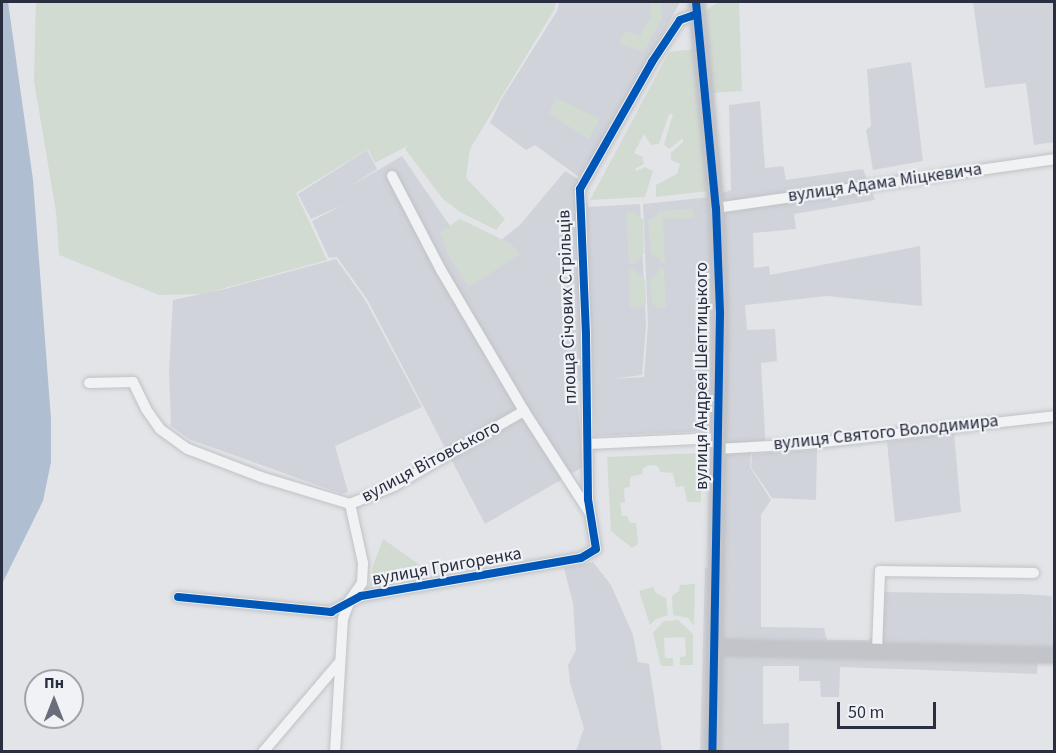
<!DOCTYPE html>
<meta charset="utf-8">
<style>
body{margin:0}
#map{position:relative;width:1056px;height:753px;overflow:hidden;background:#e2e4e7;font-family:"Source Sans 3",sans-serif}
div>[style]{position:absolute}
.built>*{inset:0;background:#d0d3da}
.green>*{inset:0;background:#d2dbd2}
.water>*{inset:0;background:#b0bed2}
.roads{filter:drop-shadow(0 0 2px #c0c2c5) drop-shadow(0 0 2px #c0c2c5)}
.street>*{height:10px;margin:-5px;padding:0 5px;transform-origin:5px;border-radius:5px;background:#f1f2f4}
.secondary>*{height:15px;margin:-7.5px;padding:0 7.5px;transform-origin:7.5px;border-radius:7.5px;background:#c3c4c9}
.cycleway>*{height:8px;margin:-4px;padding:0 4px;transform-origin:4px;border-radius:4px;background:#0057b8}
span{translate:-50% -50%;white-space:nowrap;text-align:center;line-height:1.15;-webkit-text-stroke:4.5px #f0f2f6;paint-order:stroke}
.street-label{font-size:18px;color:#292f40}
.frame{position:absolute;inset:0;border:3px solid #292f40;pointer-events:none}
.north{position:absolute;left:24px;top:669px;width:60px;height:60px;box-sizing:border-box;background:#f0f2f6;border:2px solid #a0a4ad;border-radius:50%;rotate:0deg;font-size:16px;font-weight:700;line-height:24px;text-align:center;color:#292f40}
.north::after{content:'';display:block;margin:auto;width:21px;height:27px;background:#6a6e7a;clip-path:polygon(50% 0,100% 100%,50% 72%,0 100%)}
.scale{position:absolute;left:837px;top:702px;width:99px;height:27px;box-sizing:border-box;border:3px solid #292f40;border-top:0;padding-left:8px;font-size:18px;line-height:21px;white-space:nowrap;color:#292f40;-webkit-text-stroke:4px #f0f2f6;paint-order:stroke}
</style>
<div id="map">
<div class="built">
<i style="clip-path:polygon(559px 2px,680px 2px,616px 120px,579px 177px,535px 145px,526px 150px,490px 123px,501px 100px,557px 11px)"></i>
<i style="clip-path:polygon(973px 2px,1054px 2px,1054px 142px,1034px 145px,1026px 83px,985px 88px)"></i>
<i style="clip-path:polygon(911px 62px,923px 161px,873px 170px,866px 130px,871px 126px,867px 69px)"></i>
<i style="clip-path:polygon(760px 101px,765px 168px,783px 166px,786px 180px,863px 169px,875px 200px,794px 214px,796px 229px,753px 233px,754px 268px,769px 266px,770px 275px,920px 246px,922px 306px,827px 296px,745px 305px,747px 330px,775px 329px,777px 361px,761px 363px,766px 451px,751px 452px,750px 467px,771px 500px,761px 515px,761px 627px,824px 628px,827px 640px,868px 640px,882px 630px,881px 592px,1022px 594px,1052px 596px,1053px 648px,1039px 647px,1037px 674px,840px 667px,839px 697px,821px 697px,820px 681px,799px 681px,799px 666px,763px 666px,763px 724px,789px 723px,789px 751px,700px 752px,705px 568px,718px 567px,713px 197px,731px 190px,729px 105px)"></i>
<i style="clip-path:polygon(367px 150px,377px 169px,349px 187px,402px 156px,474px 261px,520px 225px,565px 171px,578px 179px,588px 207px,640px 204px,646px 325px,642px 375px,611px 379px,644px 377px,648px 325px,643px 204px,711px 197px,714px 427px,710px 431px,595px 436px,592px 381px,595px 380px,576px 381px,583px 467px,485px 524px,367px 299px,337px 257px,329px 258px,312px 221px,343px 205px,311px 219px,298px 194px)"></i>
<i style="clip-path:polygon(336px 259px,365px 300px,422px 407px,335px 446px,348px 492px,342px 494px,189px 439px,171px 426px,169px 371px,173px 300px,225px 289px)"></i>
<i style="clip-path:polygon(954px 433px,961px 512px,895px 522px,887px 442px)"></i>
<i style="clip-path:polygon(817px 450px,816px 500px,772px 498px,751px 467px,752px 454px)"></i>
<i style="clip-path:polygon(593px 562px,611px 585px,633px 635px,638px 662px,649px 664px,662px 751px,576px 751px,584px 728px,570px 683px,568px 665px,576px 650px,573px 603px,564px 568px)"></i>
</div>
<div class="green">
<i style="clip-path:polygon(36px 2px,556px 2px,554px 10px,470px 149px,466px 178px,505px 219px,496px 230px,460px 212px,443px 199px,405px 149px,409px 145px,375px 163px,368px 149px,296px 193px,327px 260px,203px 294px,159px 295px,59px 255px,56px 212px,34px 81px)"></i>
<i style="clip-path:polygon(650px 2px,661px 2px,662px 18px,644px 52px,619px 44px,625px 31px,640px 36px,651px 16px)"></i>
<i style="clip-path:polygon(717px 3px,739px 3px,742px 91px,711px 93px,705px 11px)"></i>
<i style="clip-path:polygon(696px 49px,708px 191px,656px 197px,656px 185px,677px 174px,680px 164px,671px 160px,671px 153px,683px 142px,683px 138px,669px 149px,664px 145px,673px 114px,669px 114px,659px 144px,651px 145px,644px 134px,634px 153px,643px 157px,644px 164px,635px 169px,636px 171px,645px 167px,653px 171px,645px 197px,590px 200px,669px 52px)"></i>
<i style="clip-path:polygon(557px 98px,600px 119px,588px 139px,549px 113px)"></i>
<i style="clip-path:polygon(693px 209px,694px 218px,663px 219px,665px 263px,661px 263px,658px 258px,651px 254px,648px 221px,656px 216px,658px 211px)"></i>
<i style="clip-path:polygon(634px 212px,643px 220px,644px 253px,634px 264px,629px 264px,626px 213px)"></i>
<i style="clip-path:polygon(460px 219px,511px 244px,520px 254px,469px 287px,450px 258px,440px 232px)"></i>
<i style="clip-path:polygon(659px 268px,664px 268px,666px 308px,657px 308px,652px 303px,650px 279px,657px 275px)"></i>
<i style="clip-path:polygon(629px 270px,634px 270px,645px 279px,646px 303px,641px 307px,630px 308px)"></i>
<i style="clip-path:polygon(701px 453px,701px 502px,687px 502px,684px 486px,676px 487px,673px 473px,660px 472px,658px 466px,650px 465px,643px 468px,642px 474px,630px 477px,630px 487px,624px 488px,625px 502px,620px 503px,622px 516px,627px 516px,630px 523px,636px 523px,638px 544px,632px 548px,611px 531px,607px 457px)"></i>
<i style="clip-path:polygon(383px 539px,430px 572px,426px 580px,370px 586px,373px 566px)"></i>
<i style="clip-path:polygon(695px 584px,694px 626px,688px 618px,673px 615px,672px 596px,679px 591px,680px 585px)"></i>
<i style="clip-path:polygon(653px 587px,656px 593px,666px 598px,668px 615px,656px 619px,650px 625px,639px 591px)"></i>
<i style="clip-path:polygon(678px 620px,693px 634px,693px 665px,680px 665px,680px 657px,686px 656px,685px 637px,664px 638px,665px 658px,673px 658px,673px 666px,661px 666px,653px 633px,664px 621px)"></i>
</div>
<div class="water">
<i style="clip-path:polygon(2px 2px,8px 2px,33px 180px,51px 419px,51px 462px,43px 501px,2px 584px)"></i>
</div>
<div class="roads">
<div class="street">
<i style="left:392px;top:176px;width:106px;rotate:62.5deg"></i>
<i style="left:441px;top:270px;width:164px;rotate:59.5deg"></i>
<i style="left:524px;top:411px;width:120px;rotate:57.2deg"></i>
<i style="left:716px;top:208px;width:342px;rotate:-8.2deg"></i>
<i style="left:89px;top:383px;width:44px;rotate:-1.3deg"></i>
<i style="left:133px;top:382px;width:30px;rotate:64deg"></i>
<i style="left:146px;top:409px;width:24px;rotate:55deg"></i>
<i style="left:160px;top:429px;width:34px;rotate:36deg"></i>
<i style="left:188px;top:449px;width:78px;rotate:21deg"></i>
<i style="left:261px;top:477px;width:93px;rotate:16.9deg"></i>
<i style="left:350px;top:504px;width:48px;rotate:-22.2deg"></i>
<i style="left:394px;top:486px;width:150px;rotate:-30deg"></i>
<i style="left:588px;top:444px;width:130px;rotate:-2.6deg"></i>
<i style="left:717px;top:449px;width:89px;rotate:-3.2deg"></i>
<i style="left:806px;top:444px;width:250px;rotate:-6.4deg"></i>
<i style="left:178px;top:597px;width:154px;rotate:5.6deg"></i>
<i style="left:331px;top:612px;width:34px;rotate:-28deg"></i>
<i style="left:361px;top:596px;width:223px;rotate:-9.8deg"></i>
<i style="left:581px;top:558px;width:17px;rotate:-31deg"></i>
<i style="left:596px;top:549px;width:51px;rotate:-99.1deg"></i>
<i style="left:588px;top:499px;width:165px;rotate:-90.7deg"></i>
<i style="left:586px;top:334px;width:145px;rotate:-92.4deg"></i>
<i style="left:580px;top:189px;width:146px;rotate:-60.4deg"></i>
<i style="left:652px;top:62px;width:50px;rotate:-56.3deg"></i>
<i style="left:680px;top:20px;width:18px;rotate:-19deg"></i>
<i style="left:877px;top:650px;width:79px;rotate:-87.8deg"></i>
<i style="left:880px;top:571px;width:154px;rotate:0.7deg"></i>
<i style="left:263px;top:752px;width:116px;rotate:-49.6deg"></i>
<i style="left:335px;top:752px;width:133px;rotate:-86.6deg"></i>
<i style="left:343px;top:619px;width:20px;rotate:-70deg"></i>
<i style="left:350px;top:600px;width:21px;rotate:-55deg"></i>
<i style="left:362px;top:583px;width:20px;rotate:-87deg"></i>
<i style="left:363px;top:563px;width:60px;rotate:-102.4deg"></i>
</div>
<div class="secondary">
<i style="left:696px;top:2px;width:207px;rotate:84.5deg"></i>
<i style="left:716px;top:208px;width:106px;rotate:87.8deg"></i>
<i style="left:720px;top:314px;width:438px;rotate:91deg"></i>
<i style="left:714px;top:647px;width:340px;rotate:1.3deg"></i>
</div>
</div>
<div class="cycleway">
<i style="left:696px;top:2px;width:207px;rotate:84.5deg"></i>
<i style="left:716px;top:208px;width:106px;rotate:87.8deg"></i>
<i style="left:720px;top:314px;width:438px;rotate:91deg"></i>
<i style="left:178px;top:597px;width:154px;rotate:5.6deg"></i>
<i style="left:331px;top:612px;width:34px;rotate:-28deg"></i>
<i style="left:361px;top:596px;width:223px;rotate:-9.8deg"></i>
<i style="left:581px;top:558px;width:17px;rotate:-31deg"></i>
<i style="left:596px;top:549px;width:51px;rotate:-99.1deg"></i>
<i style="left:588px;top:499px;width:165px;rotate:-90.7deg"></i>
<i style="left:586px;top:334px;width:145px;rotate:-92.4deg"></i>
<i style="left:580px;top:189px;width:146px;rotate:-60.4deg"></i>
<i style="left:652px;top:62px;width:50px;rotate:-56.3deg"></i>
<i style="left:680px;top:20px;width:18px;rotate:-19deg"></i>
</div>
<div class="street-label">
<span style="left:885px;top:183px;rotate:-8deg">вулиця Адама Міцкевича</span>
<span style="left:568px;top:307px;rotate:-92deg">площа Січових Стрільців</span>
<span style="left:702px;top:376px;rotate:-90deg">вулиця Андрея Шептицького</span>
<span style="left:886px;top:433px;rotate:-6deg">вулиця Святого Володимира</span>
<span style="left:431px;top:462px;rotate:-28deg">вулиця Вітовського</span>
<span style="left:447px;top:567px;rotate:-10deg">вулиця Григоренка</span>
</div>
<div class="frame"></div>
<div class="north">Пн</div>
<div class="scale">50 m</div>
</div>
